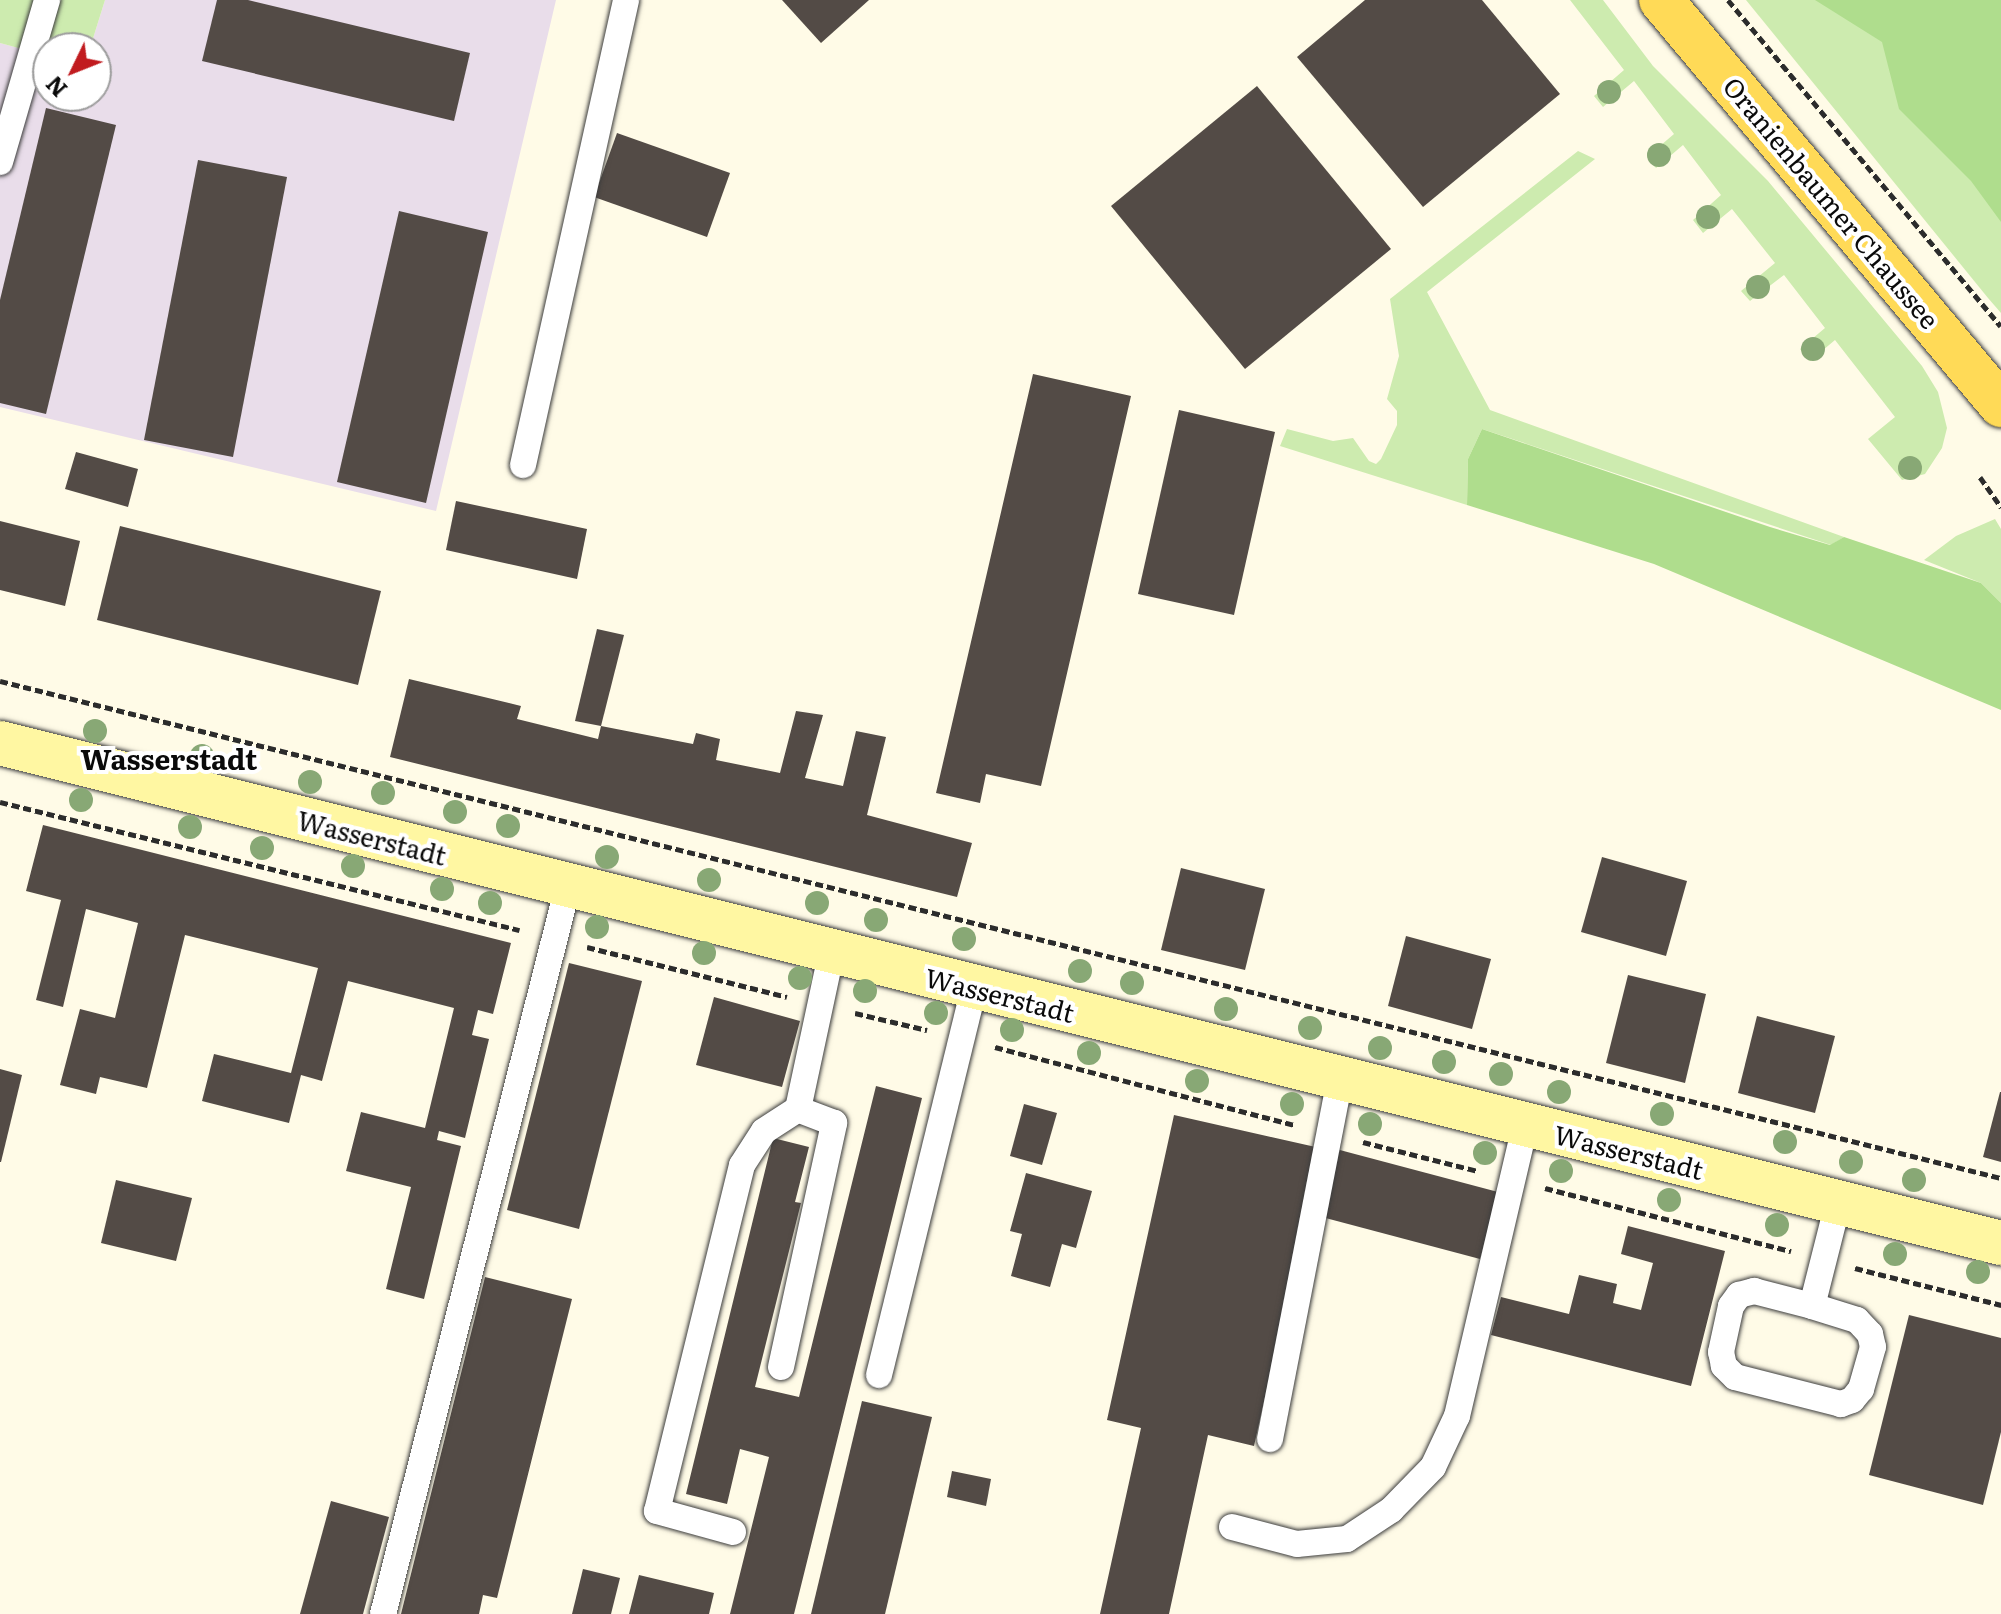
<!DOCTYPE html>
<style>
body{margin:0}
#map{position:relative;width:2001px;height:1614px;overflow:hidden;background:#fffbe7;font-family:Literata,serif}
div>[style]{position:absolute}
.industrial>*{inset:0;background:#e9ddea}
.green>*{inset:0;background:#cdebaf}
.forest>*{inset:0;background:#afdd8d}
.building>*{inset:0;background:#534b46}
.path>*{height:5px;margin-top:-2.5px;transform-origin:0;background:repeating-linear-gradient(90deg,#2c2c2c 0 8px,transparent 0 12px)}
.roads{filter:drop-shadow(0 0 2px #3d3d3d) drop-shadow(0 0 2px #3d3d3d)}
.service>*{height:26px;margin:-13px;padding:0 13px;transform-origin:13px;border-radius:13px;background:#fff}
.secondary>*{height:44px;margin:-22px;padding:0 22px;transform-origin:22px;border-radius:22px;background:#fff7a2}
.primary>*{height:44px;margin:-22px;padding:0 22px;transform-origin:22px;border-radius:22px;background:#ffda57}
.trees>*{width:24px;height:24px;margin:-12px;border-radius:50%;background:#88a875}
span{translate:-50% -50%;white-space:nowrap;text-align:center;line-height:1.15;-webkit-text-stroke:8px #fff;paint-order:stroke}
.street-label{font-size:26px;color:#0a0a0a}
.neighbourhood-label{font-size:28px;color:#0a0a0a;font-weight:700}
.north{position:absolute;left:32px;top:32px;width:80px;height:80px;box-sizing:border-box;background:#fff;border:2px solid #9d9d9d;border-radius:50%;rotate:227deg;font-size:22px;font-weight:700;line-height:32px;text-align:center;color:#0a0a0a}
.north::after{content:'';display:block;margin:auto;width:28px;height:36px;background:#c11b1f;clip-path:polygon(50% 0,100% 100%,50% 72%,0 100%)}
</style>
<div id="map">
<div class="industrial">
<i style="clip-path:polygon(105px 0,556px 0,436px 511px,0 407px,0 43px,48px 56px,48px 96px,96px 96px,96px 48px,90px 48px)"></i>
</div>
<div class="green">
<i style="clip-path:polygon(0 0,105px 0,90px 48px,48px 48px,48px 56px,0 43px)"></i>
<i style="clip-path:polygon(1570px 0,1603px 0,1653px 66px,1768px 181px,1922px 366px,1938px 392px,1947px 428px,1942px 448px,1925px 474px,1902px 480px,1868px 439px,1895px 417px,1835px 340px,1810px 361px,1800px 349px,1825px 328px,1784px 275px,1750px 301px,1741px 291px,1775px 263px,1732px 209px,1703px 233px,1693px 220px,1721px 195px,1683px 145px,1656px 168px,1647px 157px,1674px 134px,1634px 81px,1603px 107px,1594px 96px,1624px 70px)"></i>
<i style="clip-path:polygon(1746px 0,2001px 0,2001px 313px,1988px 298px)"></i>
<i style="clip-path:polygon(1578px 151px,1595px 159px,1427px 292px,1490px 410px,1844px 537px,1831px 545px,1482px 429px,1468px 459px,1467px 505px,1280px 446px,1287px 429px,1333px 441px,1353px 438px,1369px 461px,1376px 464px,1381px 459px,1397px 425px,1397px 411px,1387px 399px,1399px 356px,1390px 299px)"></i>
<i style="clip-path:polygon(1995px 519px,2001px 529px,2001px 603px,1981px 583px,1924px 560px,1956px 536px)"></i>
</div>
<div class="forest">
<i style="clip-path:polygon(1815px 0,2001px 0,2001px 222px,1971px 181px,1899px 109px,1882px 42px)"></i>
<i style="clip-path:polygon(1482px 429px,1770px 527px,1830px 545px,1844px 537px,1981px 583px,2001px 603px,2001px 710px,1654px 564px,1467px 505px,1468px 459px)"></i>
</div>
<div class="building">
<i style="clip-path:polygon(217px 0,248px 0,470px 53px,454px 121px,202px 61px)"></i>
<i style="clip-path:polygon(782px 0,869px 0,821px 43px)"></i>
<i style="clip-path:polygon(1365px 0,1482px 0,1560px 94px,1423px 207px,1297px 57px)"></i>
<i style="clip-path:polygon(1257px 86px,1391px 249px,1245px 369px,1111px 206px)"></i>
<i style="clip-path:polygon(46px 108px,116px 125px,46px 414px,0 403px,0 300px)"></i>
<i style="clip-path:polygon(617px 133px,730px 173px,707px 237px,594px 197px)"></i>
<i style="clip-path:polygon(198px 160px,287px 177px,233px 457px,144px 440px)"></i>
<i style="clip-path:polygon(399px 211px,488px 232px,426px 503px,337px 482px)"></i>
<i style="clip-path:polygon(1033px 374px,1131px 396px,1041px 786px,986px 774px,980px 803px,936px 793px)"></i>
<i style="clip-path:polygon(1179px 410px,1275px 432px,1234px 615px,1138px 594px)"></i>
<i style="clip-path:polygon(76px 452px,138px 469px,128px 507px,65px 489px)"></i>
<i style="clip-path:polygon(456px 501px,587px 529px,577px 579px,446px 550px)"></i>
<i style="clip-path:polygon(0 521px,80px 541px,65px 606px,0 590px)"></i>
<i style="clip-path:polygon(120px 526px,381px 591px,358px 685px,97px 620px)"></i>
<i style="clip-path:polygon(597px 629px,624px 635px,601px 726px,575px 721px)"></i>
<i style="clip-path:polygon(409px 679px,521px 706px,517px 719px,598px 739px,601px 726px,693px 744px,696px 733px,720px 739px,716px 760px,780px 773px,796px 711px,823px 715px,805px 778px,843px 786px,856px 731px,886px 737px,867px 815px,972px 843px,957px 897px,390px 757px)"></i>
<i style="clip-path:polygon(43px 825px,511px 943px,493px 1014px,478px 1010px,472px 1035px,489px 1039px,465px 1138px,439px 1131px,437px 1140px,461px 1146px,424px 1299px,386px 1289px,411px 1187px,346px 1171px,361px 1112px,425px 1128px,454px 1008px,348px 981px,322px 1081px,301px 1075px,289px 1123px,202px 1101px,214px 1054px,291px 1073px,318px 968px,185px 935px,147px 1088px,100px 1077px,96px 1094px,60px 1085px,80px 1009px,115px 1018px,138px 923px,86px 909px,63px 1007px,36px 1000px,61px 900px,26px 891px)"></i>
<i style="clip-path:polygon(1602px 857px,1687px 881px,1666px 956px,1581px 932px)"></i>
<i style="clip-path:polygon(1181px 868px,1265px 889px,1245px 970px,1161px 950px)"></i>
<i style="clip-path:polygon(1406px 936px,1491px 959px,1472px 1029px,1388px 1006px)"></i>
<i style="clip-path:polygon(569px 963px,642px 981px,579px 1229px,507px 1210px)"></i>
<i style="clip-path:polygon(1628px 975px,1706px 994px,1685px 1083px,1606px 1063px)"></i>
<i style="clip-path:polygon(714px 997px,800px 1021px,782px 1087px,696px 1065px)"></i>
<i style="clip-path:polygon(1757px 1016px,1835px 1036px,1815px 1113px,1738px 1093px)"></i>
<i style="clip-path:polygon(0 1069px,22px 1075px,1px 1162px,0 1162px)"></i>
<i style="clip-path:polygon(876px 1086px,922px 1098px,794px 1614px,730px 1614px,769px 1457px,740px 1449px,727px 1504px,686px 1494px,773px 1138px,809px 1147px,795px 1202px,801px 1203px,755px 1387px,799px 1397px)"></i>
<i style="clip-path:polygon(2000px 1092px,2001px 1092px,2001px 1162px,1983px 1157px)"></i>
<i style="clip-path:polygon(1024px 1104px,1057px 1113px,1042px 1165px,1010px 1156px)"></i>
<i style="clip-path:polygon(1174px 1115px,1320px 1148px,1254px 1446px,1208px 1435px,1169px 1614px,1100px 1614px,1141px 1428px,1107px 1420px)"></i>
<i style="clip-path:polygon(1336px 1149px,1498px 1192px,1480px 1259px,1318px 1216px)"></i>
<i style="clip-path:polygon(1026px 1173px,1092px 1191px,1076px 1248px,1062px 1244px,1050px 1287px,1011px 1276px,1022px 1234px,1010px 1231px)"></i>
<i style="clip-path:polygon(116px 1180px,192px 1198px,176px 1261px,101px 1243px)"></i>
<i style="clip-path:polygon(1628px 1226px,1725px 1251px,1691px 1386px,1491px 1335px,1501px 1297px,1569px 1314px,1579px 1275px,1617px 1284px,1613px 1303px,1641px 1310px,1653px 1263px,1621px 1254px)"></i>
<i style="clip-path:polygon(485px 1277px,572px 1299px,497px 1598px,483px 1595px,479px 1614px,401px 1614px)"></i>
<i style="clip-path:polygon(1909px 1315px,2001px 1338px,2001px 1432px,1983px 1505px,1869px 1475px)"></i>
<i style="clip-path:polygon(862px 1401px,932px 1417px,885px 1614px,811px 1614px)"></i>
<i style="clip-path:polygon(952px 1471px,991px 1479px,986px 1506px,947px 1497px)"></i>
<i style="clip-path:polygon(331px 1501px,389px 1517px,363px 1614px,300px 1614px)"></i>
<i style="clip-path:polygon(583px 1569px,620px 1578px,611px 1614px,572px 1614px)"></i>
<i style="clip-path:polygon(639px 1575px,714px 1593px,709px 1614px,629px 1614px)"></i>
</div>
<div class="path">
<i style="left:1728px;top:0;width:425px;rotate:50.1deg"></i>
<i style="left:1980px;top:477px;width:37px;rotate:55deg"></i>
<i style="left:0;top:681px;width:2062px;rotate:13.95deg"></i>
<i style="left:0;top:802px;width:535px;rotate:13.85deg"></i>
<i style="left:587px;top:947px;width:206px;rotate:14deg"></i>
<i style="left:855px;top:1013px;width:74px;rotate:13.3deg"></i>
<i style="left:995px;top:1047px;width:310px;rotate:14.6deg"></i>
<i style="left:1363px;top:1142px;width:119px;rotate:14.2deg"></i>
<i style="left:1545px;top:1188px;width:254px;rotate:14.4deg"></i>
<i style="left:1855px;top:1268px;width:151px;rotate:14.2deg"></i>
</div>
<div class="roads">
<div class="service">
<i style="left:0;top:162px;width:169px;rotate:-73.8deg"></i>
<i style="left:523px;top:465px;width:476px;rotate:-77.5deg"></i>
<i style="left:1812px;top:1306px;width:47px;rotate:17.3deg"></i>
<i style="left:1857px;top:1320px;width:19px;rotate:47deg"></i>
<i style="left:1870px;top:1334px;width:13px;rotate:77deg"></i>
<i style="left:1873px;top:1347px;width:44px;rotate:105.9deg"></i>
<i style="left:1861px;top:1389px;width:14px;rotate:129deg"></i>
<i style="left:1852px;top:1400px;width:12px;rotate:160deg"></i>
<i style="left:1841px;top:1404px;width:109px;rotate:-165.7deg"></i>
<i style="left:1735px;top:1377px;width:16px;rotate:-135deg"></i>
<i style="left:1724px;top:1366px;width:14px;rotate:-102deg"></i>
<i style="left:1721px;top:1352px;width:47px;rotate:-77.7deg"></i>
<i style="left:1731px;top:1306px;width:14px;rotate:-54deg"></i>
<i style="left:1739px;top:1295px;width:16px;rotate:-15deg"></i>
<i style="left:1754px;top:1291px;width:60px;rotate:14.5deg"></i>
<i style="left:1812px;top:1306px;width:106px;rotate:-75.8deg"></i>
<i style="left:781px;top:1367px;width:250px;rotate:-77.7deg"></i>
<i style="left:834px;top:1123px;width:39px;rotate:-159deg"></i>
<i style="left:798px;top:1109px;width:162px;rotate:-77.9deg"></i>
<i style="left:879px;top:1375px;width:399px;rotate:-76.2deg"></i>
<i style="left:1270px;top:1439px;width:366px;rotate:-79deg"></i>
<i style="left:1232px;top:1527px;width:67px;rotate:14.7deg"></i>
<i style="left:1297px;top:1544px;width:50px;rotate:-5.7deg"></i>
<i style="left:1347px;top:1539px;width:53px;rotate:-33.4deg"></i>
<i style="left:1391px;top:1510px;width:60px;rotate:-45.7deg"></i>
<i style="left:1433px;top:1467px;width:56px;rotate:-64.8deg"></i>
<i style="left:1457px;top:1416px;width:298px;rotate:-76.8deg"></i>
<i style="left:733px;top:1532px;width:79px;rotate:-164.6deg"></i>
<i style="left:657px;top:1511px;width:356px;rotate:-76.2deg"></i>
<i style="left:742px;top:1165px;width:40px;rotate:-57.1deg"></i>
<i style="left:764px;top:1131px;width:40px;rotate:-32.9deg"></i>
<i style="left:383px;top:1614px;width:751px;rotate:-75.74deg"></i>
</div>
<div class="secondary">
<i style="left:0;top:743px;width:2063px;rotate:14.03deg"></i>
</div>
<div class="primary">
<i style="left:1661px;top:0;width:529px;rotate:49.99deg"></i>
</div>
</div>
<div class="trees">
<i style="left:1609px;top:92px"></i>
<i style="left:1659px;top:155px"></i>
<i style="left:1708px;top:217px"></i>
<i style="left:1758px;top:287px"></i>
<i style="left:1813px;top:349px"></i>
<i style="left:1910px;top:468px"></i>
<i style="left:95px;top:731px"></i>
<i style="left:202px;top:756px"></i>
<i style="left:310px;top:782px"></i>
<i style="left:383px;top:793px"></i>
<i style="left:81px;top:800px"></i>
<i style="left:455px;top:812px"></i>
<i style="left:508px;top:826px"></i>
<i style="left:190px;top:827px"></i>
<i style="left:262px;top:848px"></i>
<i style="left:607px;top:857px"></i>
<i style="left:353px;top:866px"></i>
<i style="left:709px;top:880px"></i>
<i style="left:442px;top:889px"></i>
<i style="left:490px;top:903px"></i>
<i style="left:817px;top:903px"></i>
<i style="left:876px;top:920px"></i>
<i style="left:597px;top:927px"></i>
<i style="left:964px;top:939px"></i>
<i style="left:704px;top:953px"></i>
<i style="left:1080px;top:971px"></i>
<i style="left:800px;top:978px"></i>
<i style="left:1132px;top:983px"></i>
<i style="left:865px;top:991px"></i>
<i style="left:1226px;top:1009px"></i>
<i style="left:936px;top:1013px"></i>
<i style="left:1310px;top:1028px"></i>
<i style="left:1012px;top:1030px"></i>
<i style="left:1380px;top:1048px"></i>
<i style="left:1089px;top:1053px"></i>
<i style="left:1444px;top:1062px"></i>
<i style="left:1501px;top:1074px"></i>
<i style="left:1197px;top:1081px"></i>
<i style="left:1559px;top:1092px"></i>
<i style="left:1292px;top:1104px"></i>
<i style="left:1662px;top:1114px"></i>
<i style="left:1370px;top:1124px"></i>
<i style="left:1785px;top:1142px"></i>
<i style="left:1485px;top:1153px"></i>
<i style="left:1851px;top:1162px"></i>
<i style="left:1561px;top:1171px"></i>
<i style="left:1914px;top:1180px"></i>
<i style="left:1669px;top:1200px"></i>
<i style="left:1777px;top:1225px"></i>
<i style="left:1895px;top:1254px"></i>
<i style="left:1978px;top:1272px"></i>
</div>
<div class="street-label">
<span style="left:1832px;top:202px;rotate:50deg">Oranienbaumer Chaussee</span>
<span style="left:372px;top:837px;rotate:14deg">Wasserstadt</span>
<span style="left:1000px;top:994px;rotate:14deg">Wasserstadt</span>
<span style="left:1629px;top:1151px;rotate:14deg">Wasserstadt</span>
</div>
<div class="neighbourhood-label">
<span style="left:169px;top:758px">Wasserstadt</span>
</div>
<div class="north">N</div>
</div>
